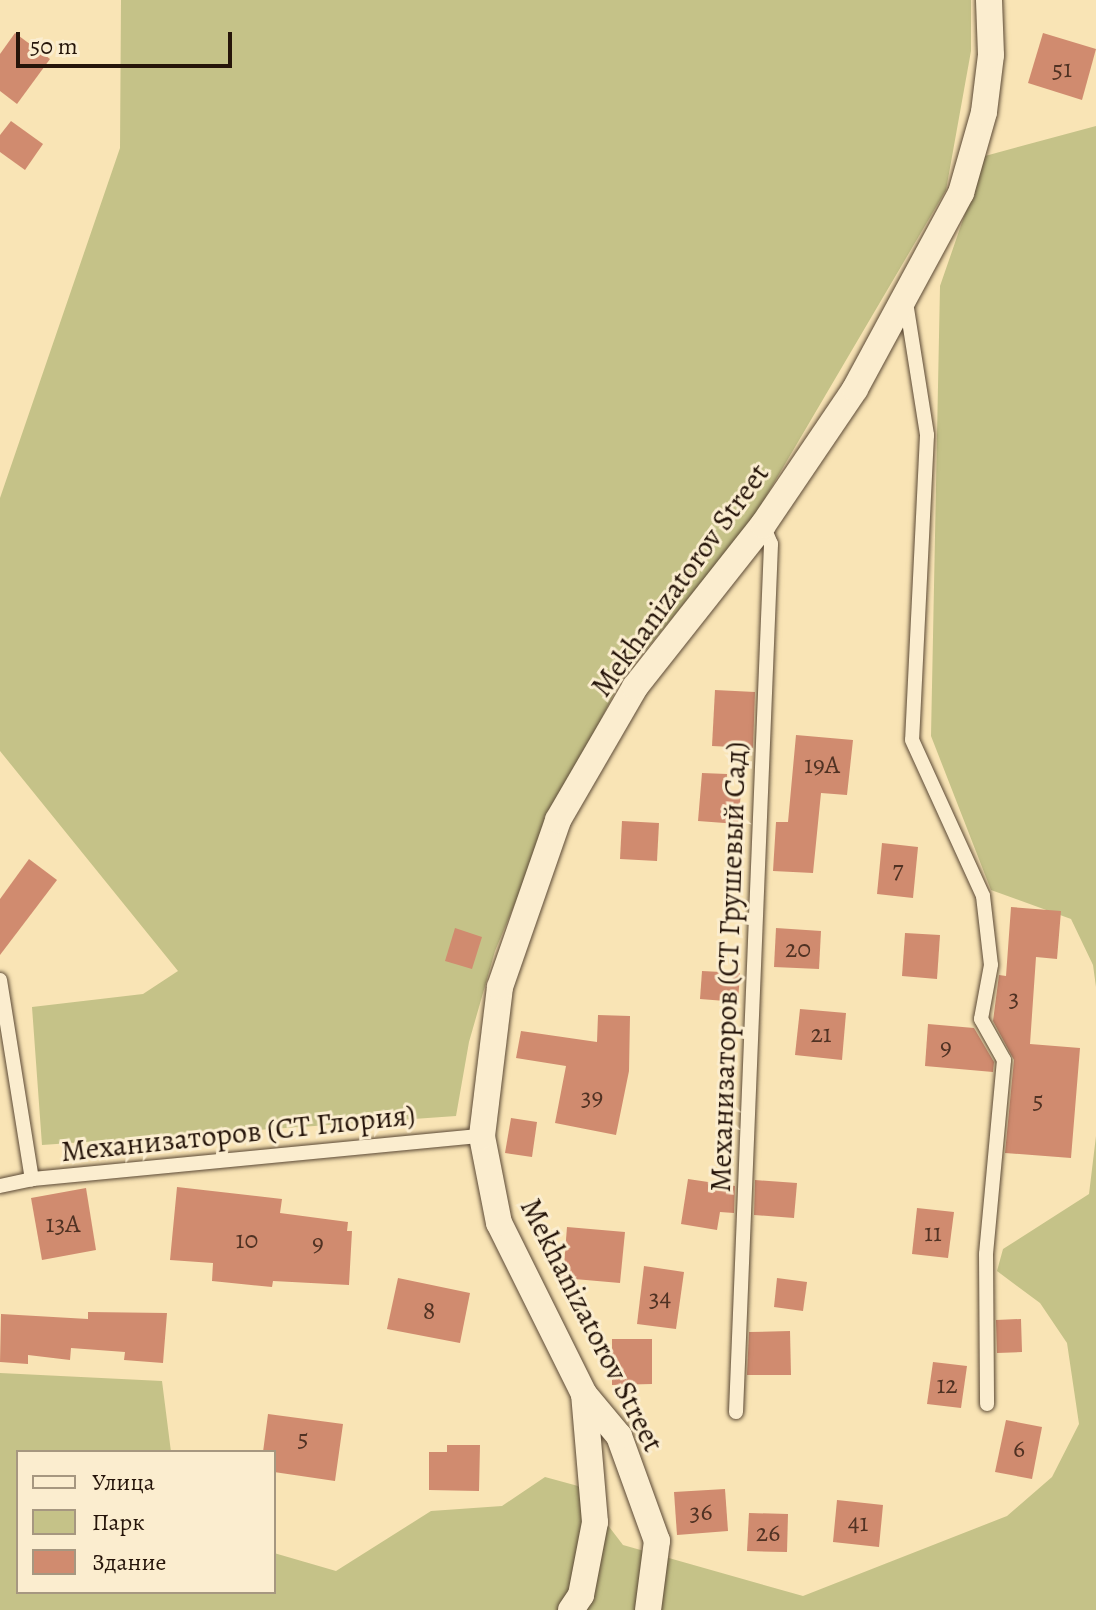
<!DOCTYPE html>
<meta charset="utf-8">
<style>
body{margin:0}
#map{position:relative;width:1096px;height:1610px;overflow:hidden;background:#f9e4b5;font-family:Alegreya,serif}
div>[style]{position:absolute}
.green>*{inset:0;background:#c5c288}
.building>*{inset:0;background:#d08b6f}
.roads{filter:drop-shadow(0 0 2px #5b4935) drop-shadow(0 0 2px #5b4935)}
.service>*{height:14px;margin:-7px;padding:0 7px;transform-origin:7px;border-radius:7px;background:#fbedcf}
.minor>*{height:26px;margin:-13px;padding:0 13px;transform-origin:13px;border-radius:13px;background:#fbedcf}
span{translate:-50% -50%;white-space:nowrap;text-align:center;line-height:1.15;-webkit-text-stroke:6px #fbedcf;paint-order:stroke}
.number-label{font-size:26px;color:#503223}
.number-label span{-webkit-text-stroke-width:0}
.street-label{font-size:30px;color:#26150a}
.legend{position:absolute;left:16px;top:1450px;width:260px;height:144px;box-sizing:border-box;background:#fbedcf;border:2px solid #a69780;margin:0;padding:10px 14px;list-style:none;font-size:24px;color:#26150a}
.legend li{display:flex;align-items:center;gap:16px;height:40px}
.legend b{width:40px;border:2px solid #a69780}
.scale{position:absolute;left:16px;top:32px;width:216px;height:36px;box-sizing:border-box;border:4px solid #26150a;border-top:0;padding-left:10px;font-size:24px;line-height:28px;white-space:nowrap;color:#26150a;-webkit-text-stroke:6px #fbedcf;paint-order:stroke}
</style>
<div id="map">
<div class="green">
<i style="clip-path:polygon(121px 0,971px 0,971px 51px,946px 190px,751px 522px,621px 680px,550px 820px,495px 951px,469px 1042px,456px 1116px,42px 1145px,32px 1007px,143px 994px,178px 971px,0 751px,0 498px,120px 148px)"></i>
<i style="clip-path:polygon(1096px 126px,1096px 987px,1093px 965px,1071px 919px,991px 890px,931px 736px,940px 286px,985px 156px)"></i>
<i style="clip-path:polygon(1096px 1136px,1096px 1610px,0 1610px,0 1373px,162px 1381px,171px 1452px,18px 1452px,18px 1592px,274px 1592px,274px 1553px,336px 1571px,431px 1511px,502px 1506px,545px 1477px,578px 1486px,623px 1545px,803px 1596px,1007px 1516px,1052px 1477px,1079px 1424px,1067px 1343px,1040px 1303px,997px 1271px,1003px 1249px,1089px 1194px)"></i>
</div>
<div class="building">
<i style="clip-path:polygon(15px 33px,50px 59px,17px 104px,0 91px,0 54px)"></i>
<i style="clip-path:polygon(1043px 33px,1096px 49px,1082px 100px,1028px 83px)"></i>
<i style="clip-path:polygon(11px 121px,43px 144px,25px 170px,0 152px,0 135px)"></i>
<i style="clip-path:polygon(715px 690px,755px 692px,753px 748px,712px 746px)"></i>
<i style="clip-path:polygon(796px 735px,853px 740px,847px 795px,821px 793px,813px 873px,773px 871px,776px 822px,788px 822px)"></i>
<i style="clip-path:polygon(702px 773px,727px 774px,726px 792px,741px 793px,738px 824px,698px 821px)"></i>
<i style="clip-path:polygon(622px 821px,659px 823px,657px 861px,620px 859px)"></i>
<i style="clip-path:polygon(882px 843px,918px 847px,913px 898px,877px 894px)"></i>
<i style="clip-path:polygon(29px 859px,57px 880px,0 955px,0 899px)"></i>
<i style="clip-path:polygon(1011px 907px,1061px 911px,1057px 959px,1036px 957px,1030px 1044px,1080px 1048px,1071px 1158px,1005px 1153px,1014px 1060px,993px 1021px,999px 975px,1006px 976px)"></i>
<i style="clip-path:polygon(455px 928px,482px 937px,472px 969px,445px 961px)"></i>
<i style="clip-path:polygon(776px 928px,821px 931px,819px 969px,774px 967px)"></i>
<i style="clip-path:polygon(905px 933px,940px 935px,937px 979px,902px 976px)"></i>
<i style="clip-path:polygon(702px 971px,740px 973px,738px 1002px,700px 999px)"></i>
<i style="clip-path:polygon(800px 1009px,846px 1013px,842px 1060px,795px 1055px)"></i>
<i style="clip-path:polygon(598px 1015px,630px 1016px,629px 1071px,616px 1135px,555px 1123px,566px 1066px,516px 1058px,521px 1031px,597px 1042px)"></i>
<i style="clip-path:polygon(928px 1024px,974px 1028px,994px 1062px,993px 1072px,925px 1066px)"></i>
<i style="clip-path:polygon(511px 1118px,537px 1122px,532px 1157px,505px 1153px)"></i>
<i style="clip-path:polygon(688px 1179px,735px 1186px,734px 1213px,720px 1212px,717px 1230px,681px 1224px)"></i>
<i style="clip-path:polygon(755px 1180px,797px 1183px,794px 1218px,754px 1215px)"></i>
<i style="clip-path:polygon(177px 1187px,282px 1199px,280px 1213px,348px 1222px,347px 1231px,352px 1231px,349px 1285px,273px 1281px,272px 1287px,212px 1281px,213px 1263px,170px 1260px)"></i>
<i style="clip-path:polygon(86px 1188px,96px 1250px,42px 1260px,31px 1198px)"></i>
<i style="clip-path:polygon(917px 1208px,954px 1212px,948px 1258px,912px 1254px)"></i>
<i style="clip-path:polygon(567px 1227px,625px 1232px,620px 1283px,563px 1278px)"></i>
<i style="clip-path:polygon(644px 1266px,684px 1272px,676px 1329px,637px 1324px)"></i>
<i style="clip-path:polygon(398px 1278px,470px 1293px,460px 1343px,387px 1329px)"></i>
<i style="clip-path:polygon(777px 1278px,807px 1282px,803px 1311px,774px 1307px)"></i>
<i style="clip-path:polygon(88px 1312px,167px 1313px,163px 1363px,124px 1360px,125px 1352px,71px 1348px,70px 1360px,28px 1355px,28px 1364px,0 1362px,1px 1314px,88px 1319px)"></i>
<i style="clip-path:polygon(1021px 1319px,1022px 1352px,997px 1353px,996px 1320px)"></i>
<i style="clip-path:polygon(790px 1331px,791px 1375px,747px 1375px,749px 1332px)"></i>
<i style="clip-path:polygon(612px 1339px,652px 1339px,652px 1384px,612px 1385px)"></i>
<i style="clip-path:polygon(933px 1362px,967px 1366px,961px 1408px,927px 1404px)"></i>
<i style="clip-path:polygon(268px 1414px,343px 1424px,335px 1481px,274px 1472px,274px 1452px,263px 1452px)"></i>
<i style="clip-path:polygon(1006px 1420px,1042px 1427px,1032px 1479px,995px 1472px)"></i>
<i style="clip-path:polygon(447px 1445px,480px 1445px,479px 1491px,429px 1490px,429px 1452px,447px 1452px)"></i>
<i style="clip-path:polygon(725px 1489px,728px 1531px,677px 1535px,674px 1492px)"></i>
<i style="clip-path:polygon(837px 1500px,883px 1505px,879px 1547px,833px 1542px)"></i>
<i style="clip-path:polygon(749px 1513px,788px 1514px,787px 1552px,747px 1551px)"></i>
</div>
<div class="roads">
<div class="service">
<i style="left:906px;top:302px;width:135px;rotate:81deg"></i>
<i style="left:927px;top:435px;width:305px;rotate:92.8deg"></i>
<i style="left:912px;top:740px;width:171px;rotate:65.5deg"></i>
<i style="left:983px;top:896px;width:69px;rotate:83.4deg"></i>
<i style="left:991px;top:965px;width:55px;rotate:100.5deg"></i>
<i style="left:981px;top:1019px;width:47px;rotate:60.7deg"></i>
<i style="left:1004px;top:1060px;width:195px;rotate:95.3deg"></i>
<i style="left:986px;top:1254px;width:150px;rotate:89.6deg"></i>
<i style="left:0;top:980px;width:202px;rotate:80.9deg"></i>
<i style="left:0;top:1186px;width:33px;rotate:-12deg"></i>
<i style="left:32px;top:1179px;width:452px;rotate:-5.5deg"></i>
<i style="left:736px;top:1412px;width:869px;rotate:-87.69deg"></i>
<i style="left:771px;top:544px;width:21px;rotate:-113deg"></i>
</div>
<div class="minor">
<i style="left:571px;top:1610px;width:18px;rotate:-56deg"></i>
<i style="left:581px;top:1595px;width:74px;rotate:-79.1deg"></i>
<i style="left:595px;top:1522px;width:128px;rotate:-94.9deg"></i>
<i style="left:648px;top:1610px;width:70px;rotate:-82.6deg"></i>
<i style="left:657px;top:1541px;width:112px;rotate:-109.9deg"></i>
<i style="left:619px;top:1436px;width:55px;rotate:-129.8deg"></i>
<i style="left:584px;top:1394px;width:191px;rotate:-116.4deg"></i>
<i style="left:499px;top:1223px;width:89px;rotate:-101.1deg"></i>
<i style="left:482px;top:1136px;width:150px;rotate:-83.1deg"></i>
<i style="left:500px;top:987px;width:177px;rotate:-70.8deg"></i>
<i style="left:558px;top:820px;width:154px;rotate:-59.9deg"></i>
<i style="left:635px;top:687px;width:206px;rotate:-51.7deg"></i>
<i style="left:763px;top:525px;width:164px;rotate:-55.9deg"></i>
<i style="left:855px;top:389px;width:223px;rotate:-61.6deg"></i>
<i style="left:961px;top:193px;width:84px;rotate:-74.1deg"></i>
<i style="left:984px;top:112px;width:57px;rotate:-83deg"></i>
<i style="left:991px;top:55px;width:55px;rotate:-92.1deg"></i>
</div>
</div>
<div class="number-label">
<span style="left:1062px;top:69px">51</span>
<span style="left:822px;top:765px">19А</span>
<span style="left:898px;top:870px">7</span>
<span style="left:798px;top:949px">20</span>
<span style="left:1014px;top:998px">3</span>
<span style="left:821px;top:1034px">21</span>
<span style="left:946px;top:1047px">9</span>
<span style="left:592px;top:1097px">39</span>
<span style="left:1038px;top:1100px">5</span>
<span style="left:63px;top:1224px">13А</span>
<span style="left:933px;top:1233px">11</span>
<span style="left:247px;top:1240px">10</span>
<span style="left:318px;top:1243px">9</span>
<span style="left:660px;top:1298px">34</span>
<span style="left:429px;top:1311px">8</span>
<span style="left:947px;top:1385px">12</span>
<span style="left:303px;top:1438px">5</span>
<span style="left:1019px;top:1449px">6</span>
<span style="left:701px;top:1512px">36</span>
<span style="left:858px;top:1523px">41</span>
<span style="left:768px;top:1533px">26</span>
</div>
<div class="street-label">
<span style="left:680px;top:580px;rotate:-54deg">Mekhanizatorov Street</span>
<span style="left:728px;top:967px;rotate:-88deg">Механизаторов (СТ Грушевый Сад)</span>
<span style="left:238px;top:1133px;rotate:-6deg">Механизаторов (СТ Глория)</span>
<span style="left:592px;top:1325px;rotate:63deg">Mekhanizatorov Street</span>
</div>
<ul class="legend">
<li><b style="height:10px;background:#fbedcf"></b>Улица</li>
<li><b style="height:22px;background:#c5c288"></b>Парк</li>
<li><b style="height:22px;background:#d08b6f"></b>Здание</li>
</ul>
<div class="scale">50 m</div>
</div>
